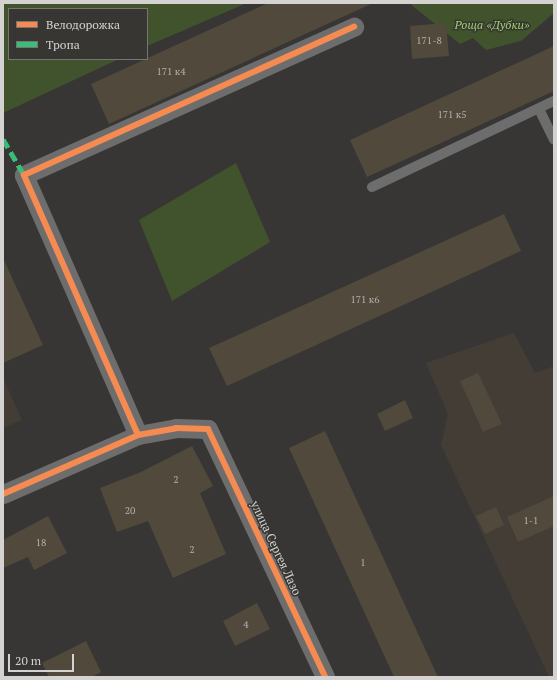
<!DOCTYPE html>
<meta charset="utf-8">
<style>
body{margin:0}
#map{position:relative;width:557px;height:680px;overflow:hidden;background:#373634;font-family:"PT Serif",serif}
div>[style]{position:absolute}
.built>*{inset:0;background:#433d36}
.green>*{inset:0;background:#40532d}
.building>*{inset:0;background:#50493c}
.service>*{height:10px;margin:-5px;padding:0 5px;transform-origin:5px;border-radius:5px;background:#6e6d6d}
.minor>*{height:19px;margin:-9.5px;padding:0 9.5px;transform-origin:9.5px;border-radius:9.5px;background:#6e6d6d}
.quiet>*{height:5px;margin-top:-2.5px;transform-origin:0;background:repeating-linear-gradient(90deg,#3abd76 0 10px,transparent 0 15px)}
.cycleway>*{height:6px;margin:-3px;padding:0 3px;transform-origin:3px;border-radius:3px;background:#f68b52}
span{translate:-50% -50%;white-space:nowrap;text-align:center;line-height:1.15;-webkit-text-stroke:3px #383633;paint-order:stroke}
.number-label{font-size:10px;color:#b3b0ac}
.number-label span{-webkit-text-stroke-width:0}
.park-label{font-size:12px;color:#9dd16a;font-style:italic}
.street-label{font-size:12px;color:#d4d3d1}
.frame{position:absolute;inset:0;border:4px solid #d4d3d1;pointer-events:none}
.legend{position:absolute;left:8px;top:8px;width:140px;height:52px;box-sizing:border-box;background:#383633;border:1px solid #767572;margin:0;padding:5px 7px;list-style:none;font-size:12px;color:#d4d3d1}
.legend li{display:flex;align-items:center;gap:8px;height:20px}
.legend b{width:20px;border:1px solid #767572}
.scale{position:absolute;left:8px;top:654px;width:66px;height:18px;box-sizing:border-box;border:2px solid #d4d3d1;border-top:0;padding-left:5px;font-size:12px;line-height:14px;white-space:nowrap;color:#d4d3d1;-webkit-text-stroke:3px #383633;paint-order:stroke}
</style>
<div id="map">
<div class="built">
<i style="clip-path:polygon(514px 333px,535px 373px,554px 366px,554px 677px,549px 677px,441px 445px,448px 414px,426px 363px)"></i>
<i style="clip-path:polygon(3px 378px,22px 420px,3px 428px)"></i>
</div>
<div class="green">
<i style="clip-path:polygon(3px 3px,247px 3px,147px 46px,147px 9px,9px 9px,9px 59px,119px 59px,3px 113px)"></i>
<i style="clip-path:polygon(409px 3px,554px 3px,554px 13px,521px 41px,486px 50px,473px 38px,460px 44px)"></i>
<i style="clip-path:polygon(236px 163px,270px 242px,172px 301px,139px 220px)"></i>
</div>
<div class="building">
<i style="clip-path:polygon(268px 3px,373px 3px,109px 124px,91px 84px)"></i>
<i style="clip-path:polygon(446px 23px,449px 56px,412px 59px,410px 26px)"></i>
<i style="clip-path:polygon(554px 46px,554px 91px,367px 177px,350px 140px)"></i>
<i style="clip-path:polygon(504px 214px,521px 251px,227px 386px,209px 348px)"></i>
<i style="clip-path:polygon(3px 258px,43px 345px,3px 363px)"></i>
<i style="clip-path:polygon(478px 373px,502px 424px,483px 432px,460px 381px)"></i>
<i style="clip-path:polygon(405px 400px,413px 418px,385px 431px,377px 414px)"></i>
<i style="clip-path:polygon(325px 431px,438px 677px,394px 677px,289px 448px)"></i>
<i style="clip-path:polygon(192px 446px,213px 486px,200px 493px,226px 554px,173px 578px,148px 521px,117px 532px,100px 488px,141px 472px)"></i>
<i style="clip-path:polygon(554px 496px,554px 526px,518px 542px,507px 517px)"></i>
<i style="clip-path:polygon(496px 507px,504px 525px,485px 534px,476px 516px)"></i>
<i style="clip-path:polygon(48px 516px,67px 553px,34px 570px,28px 557px,3px 568px,3px 540px)"></i>
<i style="clip-path:polygon(257px 603px,270px 629px,235px 646px,223px 621px)"></i>
<i style="clip-path:polygon(86px 641px,101px 672px,92px 677px,49px 677px,42px 663px)"></i>
</div>
<div class="service">
<i style="left:539px;top:109px;width:34px;rotate:64deg"></i>
<i style="left:372px;top:187px;width:201px;rotate:-25.3deg"></i>
</div>
<div class="minor">
<i style="left:138px;top:435px;width:284px;rotate:-113.7deg"></i>
<i style="left:24px;top:175px;width:362px;rotate:-24.2deg"></i>
<i style="left:3px;top:494px;width:147px;rotate:-23.6deg"></i>
<i style="left:138px;top:435px;width:39px;rotate:-10deg"></i>
<i style="left:176px;top:428px;width:32px;rotate:2deg"></i>
<i style="left:208px;top:429px;width:274px;rotate:64.7deg"></i>
</div>
<div class="quiet">
<i style="left:3px;top:139px;width:42px;rotate:59.7deg"></i>
</div>
<div class="cycleway">
<i style="left:138px;top:435px;width:284px;rotate:-113.7deg"></i>
<i style="left:24px;top:175px;width:362px;rotate:-24.2deg"></i>
<i style="left:3px;top:494px;width:147px;rotate:-23.6deg"></i>
<i style="left:138px;top:435px;width:39px;rotate:-10deg"></i>
<i style="left:176px;top:428px;width:32px;rotate:2deg"></i>
<i style="left:208px;top:429px;width:274px;rotate:64.7deg"></i>
</div>
<div class="number-label">
<span style="left:429px;top:41px">171-8</span>
<span style="left:171px;top:72px">171 к4</span>
<span style="left:452px;top:115px">171 к5</span>
<span style="left:365px;top:300px">171 к6</span>
<span style="left:176px;top:480px">2</span>
<span style="left:130px;top:511px">20</span>
<span style="left:531px;top:521px">1-1</span>
<span style="left:41px;top:543px">18</span>
<span style="left:192px;top:550px">2</span>
<span style="left:363px;top:563px">1</span>
<span style="left:246px;top:625px">4</span>
</div>
<div class="park-label">
<span style="left:492px;top:25px">Роща «Дубки»</span>
</div>
<div class="street-label">
<span style="left:276px;top:548px;rotate:65deg">улица Сергея Лазо</span>
</div>
<div class="frame"></div>
<ul class="legend">
<li><b style="height:5px;background:#f68b52"></b>Велодорожка</li>
<li><b style="height:5px;background:#3abd76"></b>Тропа</li>
</ul>
<div class="scale">20 m</div>
</div>
